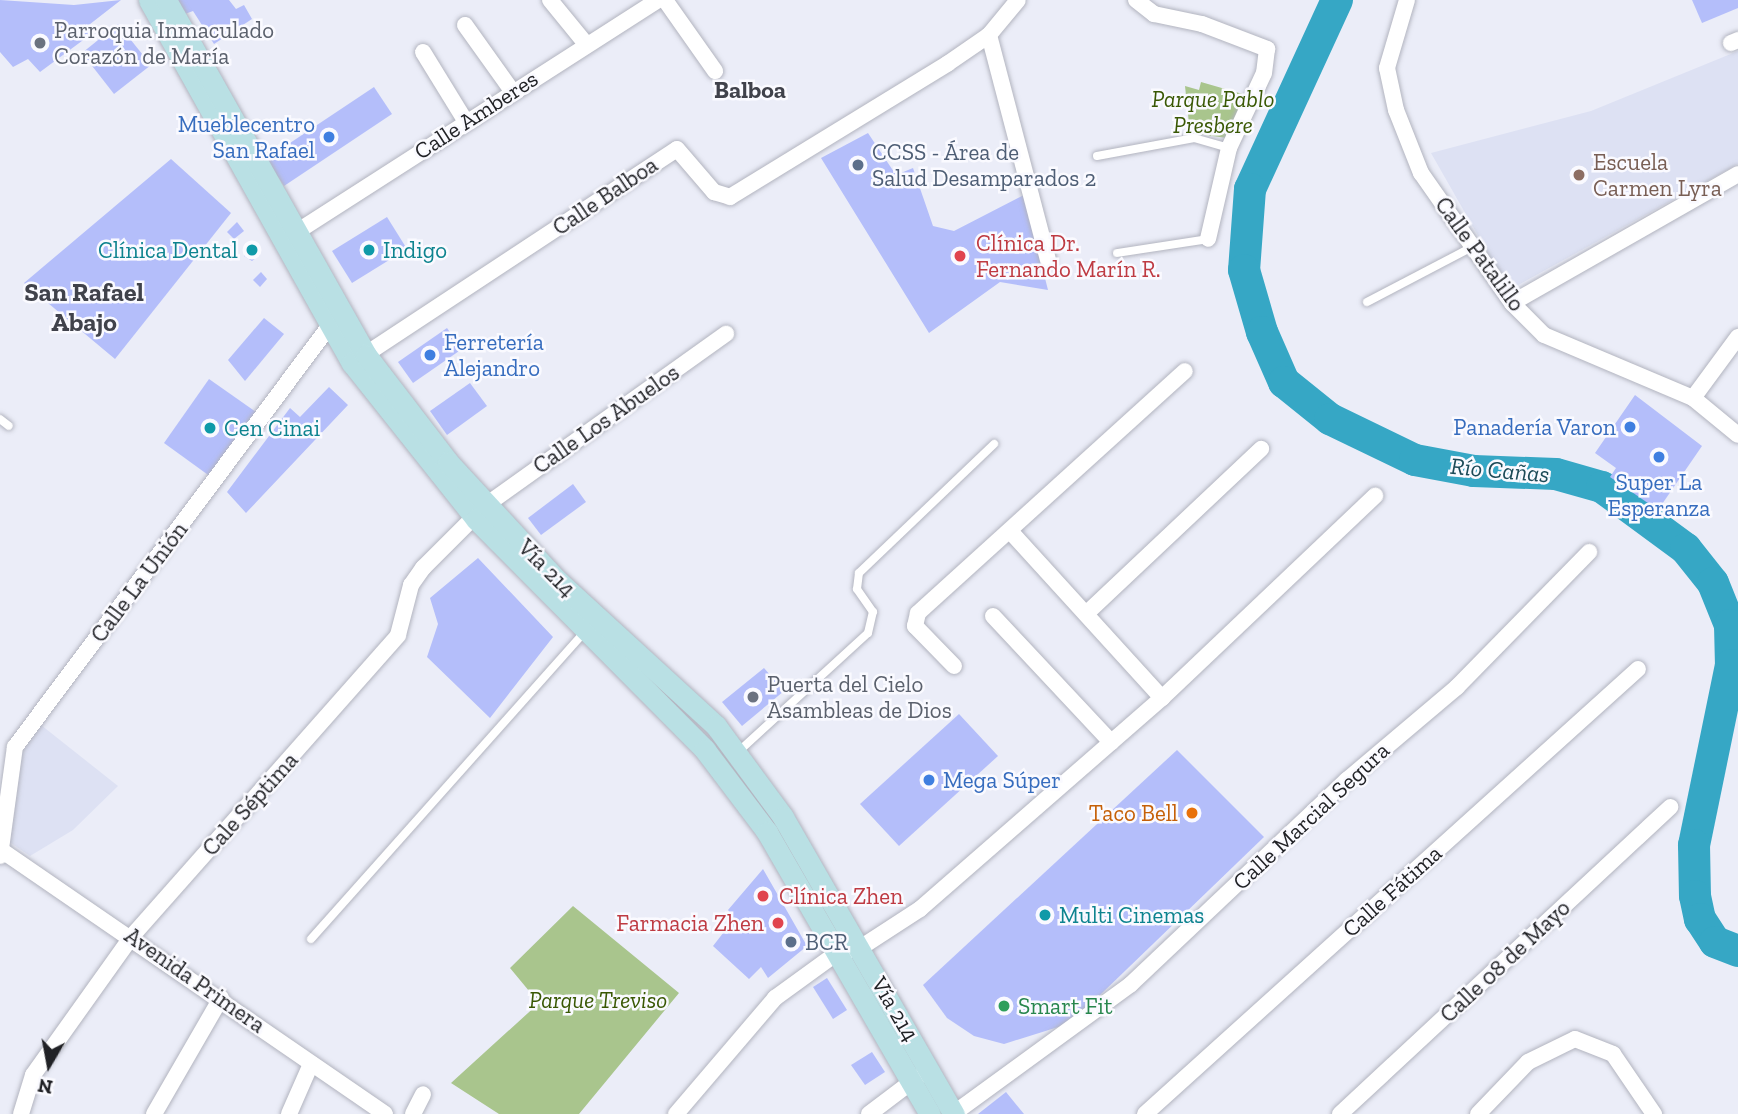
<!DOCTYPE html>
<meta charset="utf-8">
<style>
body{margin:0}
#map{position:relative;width:1738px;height:1114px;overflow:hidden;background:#ebedf8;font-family:"Zilla Slab",serif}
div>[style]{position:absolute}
.built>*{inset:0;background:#dde1f3}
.green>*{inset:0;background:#a9c58d}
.river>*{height:32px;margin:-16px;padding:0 16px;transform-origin:16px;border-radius:16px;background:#36a7c5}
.building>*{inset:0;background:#b4befa}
.roads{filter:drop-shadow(0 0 2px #b2b4bf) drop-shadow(0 0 2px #b2b4bf)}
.service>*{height:8px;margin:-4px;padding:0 4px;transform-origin:4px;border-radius:4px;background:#fff}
.minor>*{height:16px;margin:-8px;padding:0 8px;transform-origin:8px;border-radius:8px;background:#fff}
.secondary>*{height:21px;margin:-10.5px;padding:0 10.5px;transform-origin:10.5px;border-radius:10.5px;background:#b9e0e4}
.dots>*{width:19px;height:19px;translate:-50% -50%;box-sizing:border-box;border:4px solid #fafaff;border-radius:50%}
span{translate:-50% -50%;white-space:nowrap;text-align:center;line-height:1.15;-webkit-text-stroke:5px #fafaff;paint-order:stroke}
.worship-label{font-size:23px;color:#5b616d}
.left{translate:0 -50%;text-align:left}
.park-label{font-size:23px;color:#395804;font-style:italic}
.street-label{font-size:23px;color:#212226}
.shop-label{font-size:23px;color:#366cbe}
.right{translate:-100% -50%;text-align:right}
.service-label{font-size:23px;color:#4e5e75}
.education-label{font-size:23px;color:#785e54}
.health-label{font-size:23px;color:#be3a42}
.culture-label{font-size:23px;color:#0d838f}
.food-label{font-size:23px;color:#c56008}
.leisure-label{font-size:23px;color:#27864d}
.neighbourhood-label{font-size:24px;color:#40424b;font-weight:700}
.water-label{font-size:24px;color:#1c4b58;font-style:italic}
.quarter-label{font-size:26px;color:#40424b;font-weight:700}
.north{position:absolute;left:14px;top:1030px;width:70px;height:70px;-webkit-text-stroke:5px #fafaff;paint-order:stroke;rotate:190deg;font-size:19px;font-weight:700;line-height:28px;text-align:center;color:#212226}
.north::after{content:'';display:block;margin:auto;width:24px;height:32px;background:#212226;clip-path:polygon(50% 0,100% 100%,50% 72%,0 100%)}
</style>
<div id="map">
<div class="built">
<i style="clip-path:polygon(1738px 51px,1738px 164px,1509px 290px,1431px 153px,1591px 111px)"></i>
<i style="clip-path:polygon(41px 725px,118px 786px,73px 830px,30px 856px,8px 841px,20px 755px)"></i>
</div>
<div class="green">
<i style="clip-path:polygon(1201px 82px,1246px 95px,1227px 138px,1190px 133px,1185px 86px,1199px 90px)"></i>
<i style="clip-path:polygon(573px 906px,679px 993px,579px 1114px,499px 1114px,451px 1083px,539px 1003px,510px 968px)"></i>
</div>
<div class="river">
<i style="left:1337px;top:0;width:208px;rotate:114.7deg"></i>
<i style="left:1250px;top:189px;width:81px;rotate:94.2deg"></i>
<i style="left:1244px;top:270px;width:65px;rotate:73.8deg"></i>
<i style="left:1262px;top:332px;width:55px;rotate:66.3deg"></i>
<i style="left:1284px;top:382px;width:59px;rotate:38.8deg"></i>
<i style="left:1330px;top:419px;width:94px;rotate:25.8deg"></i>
<i style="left:1415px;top:460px;width:60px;rotate:10.6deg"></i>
<i style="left:1474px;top:471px;width:82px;rotate:2.1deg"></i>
<i style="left:1556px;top:474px;width:48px;rotate:15.8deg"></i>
<i style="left:1602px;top:487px;width:104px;rotate:36.4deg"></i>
<i style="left:1686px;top:549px;width:43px;rotate:51.5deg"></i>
<i style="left:1713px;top:583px;width:45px;rotate:68deg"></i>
<i style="left:1730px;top:625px;width:40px;rotate:88.6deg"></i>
<i style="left:1731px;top:665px;width:184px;rotate:101.6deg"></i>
<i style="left:1694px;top:845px;width:51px;rotate:88.9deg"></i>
<i style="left:1695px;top:896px;width:24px;rotate:78deg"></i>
<i style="left:1700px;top:919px;width:27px;rotate:57deg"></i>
<i style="left:1715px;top:942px;width:25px;rotate:21deg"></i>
</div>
<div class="building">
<i style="clip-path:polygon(0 0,74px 5px,121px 0,85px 28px,90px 35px,40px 72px,28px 59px,13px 67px,0 52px)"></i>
<i style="clip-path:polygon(174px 0,229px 0,236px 9px,244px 5px,252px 19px,214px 44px,193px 11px,185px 14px)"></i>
<i style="clip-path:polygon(1692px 0,1738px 0,1738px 8px,1702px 23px)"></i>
<i style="clip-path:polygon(118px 24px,151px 65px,114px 94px,82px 53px)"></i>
<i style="clip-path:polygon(374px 87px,392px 114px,284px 186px,266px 159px)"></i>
<i style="clip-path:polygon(868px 133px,896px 175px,913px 168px,933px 226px,954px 231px,1024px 195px,1048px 290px,1000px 282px,929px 333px,821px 158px)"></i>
<i style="clip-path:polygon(171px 159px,231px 213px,115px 359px,24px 283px)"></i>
<i style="clip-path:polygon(387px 217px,407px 249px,352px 283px,332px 251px)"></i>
<i style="clip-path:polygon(237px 222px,244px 231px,234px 239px,227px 232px)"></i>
<i style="clip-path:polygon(251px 245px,260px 255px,252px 261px,244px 256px)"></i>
<i style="clip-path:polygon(261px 272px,267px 279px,260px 287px,253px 280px)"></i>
<i style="clip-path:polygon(264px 318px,284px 334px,245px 381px,228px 360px)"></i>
<i style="clip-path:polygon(447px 328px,462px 349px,413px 383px,398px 362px)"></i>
<i style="clip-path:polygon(209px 379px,256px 412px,211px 477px,164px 443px)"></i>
<i style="clip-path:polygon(470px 383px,487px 406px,447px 435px,430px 411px)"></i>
<i style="clip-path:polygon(329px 387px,348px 405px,246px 513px,227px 492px,290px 408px,300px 417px)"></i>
<i style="clip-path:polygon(1635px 395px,1702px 446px,1658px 510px,1610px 477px,1616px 468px,1595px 453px)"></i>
<i style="clip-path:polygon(573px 484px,586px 502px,541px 535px,528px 518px)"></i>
<i style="clip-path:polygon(478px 558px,553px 637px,490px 718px,427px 657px,438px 624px,430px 598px)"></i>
<i style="clip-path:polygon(764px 668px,784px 691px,742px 726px,722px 702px)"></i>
<i style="clip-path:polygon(959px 714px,998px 756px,899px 846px,860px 804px)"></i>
<i style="clip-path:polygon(1177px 750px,1264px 837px,1071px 1023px,1004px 1044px,974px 1036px,947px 1018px,923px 985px)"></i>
<i style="clip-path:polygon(763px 869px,807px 946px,768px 978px,761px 967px,749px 979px,713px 946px,734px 919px,728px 910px)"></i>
<i style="clip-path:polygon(827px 978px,847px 1010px,833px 1019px,813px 987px)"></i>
<i style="clip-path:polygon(872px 1052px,885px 1072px,865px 1085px,851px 1065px)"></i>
<i style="clip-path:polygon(1006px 1092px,1024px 1114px,978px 1114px)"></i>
</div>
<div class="roads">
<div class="service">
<i style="left:1097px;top:156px;width:99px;rotate:-10.5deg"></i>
<i style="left:1194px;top:138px;width:36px;rotate:16deg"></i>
<i style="left:1117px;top:253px;width:92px;rotate:-8.7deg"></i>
<i style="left:1367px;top:302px;width:119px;rotate:-27.6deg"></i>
<i style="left:0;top:419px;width:11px;rotate:38deg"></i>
<i style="left:738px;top:752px;width:176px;rotate:-42.5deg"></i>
<i style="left:868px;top:633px;width:22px;rotate:-77deg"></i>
<i style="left:873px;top:612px;width:28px;rotate:-125deg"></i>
<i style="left:857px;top:589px;width:16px;rotate:-83deg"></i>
<i style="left:859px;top:573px;width:187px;rotate:-43.7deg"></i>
<i style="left:311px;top:939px;width:412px;rotate:-48.3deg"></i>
</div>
<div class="minor">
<i style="left:550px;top:0;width:57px;rotate:50.7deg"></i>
<i style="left:665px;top:0;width:87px;rotate:54.8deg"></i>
<i style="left:1136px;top:0;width:23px;rotate:38deg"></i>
<i style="left:1154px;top:14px;width:49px;rotate:11.8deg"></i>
<i style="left:1202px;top:24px;width:70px;rotate:21deg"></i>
<i style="left:1267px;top:49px;width:24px;rotate:97deg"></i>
<i style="left:1264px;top:73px;width:83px;rotate:115deg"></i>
<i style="left:1229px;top:148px;width:93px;rotate:103deg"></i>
<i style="left:1407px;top:0;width:71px;rotate:106.4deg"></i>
<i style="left:1387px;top:68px;width:43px;rotate:77.9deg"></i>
<i style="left:1396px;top:110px;width:68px;rotate:68.4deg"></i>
<i style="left:1421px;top:173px;width:159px;rotate:55deg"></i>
<i style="left:1512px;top:303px;width:45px;rotate:45deg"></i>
<i style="left:1544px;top:335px;width:162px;rotate:22.9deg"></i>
<i style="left:1693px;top:398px;width:58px;rotate:39.4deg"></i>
<i style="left:465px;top:25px;width:81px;rotate:54.5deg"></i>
<i style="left:989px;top:35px;width:233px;rotate:75.3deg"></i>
<i style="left:1731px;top:43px;width:8px;rotate:-23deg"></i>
<i style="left:423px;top:52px;width:82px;rotate:58.4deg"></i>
<i style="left:295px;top:233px;width:431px;rotate:-32.7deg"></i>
<i style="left:1512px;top:303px;width:260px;rotate:-29.7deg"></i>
<i style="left:357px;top:360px;width:383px;rotate:-33.4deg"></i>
<i style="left:677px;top:149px;width:57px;rotate:49.3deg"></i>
<i style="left:714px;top:192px;width:17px;rotate:17deg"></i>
<i style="left:730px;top:197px;width:255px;rotate:-31.5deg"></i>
<i style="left:947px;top:64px;width:51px;rotate:-34.6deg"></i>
<i style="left:989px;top:35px;width:45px;rotate:-50.4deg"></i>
<i style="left:1693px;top:398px;width:76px;rotate:-53.6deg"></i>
<i style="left:1010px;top:531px;width:226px;rotate:47.7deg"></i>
<i style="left:1088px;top:612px;width:238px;rotate:-43.3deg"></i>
<i style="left:993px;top:616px;width:173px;rotate:46.9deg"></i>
<i style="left:954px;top:666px;width:56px;rotate:-134.3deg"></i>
<i style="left:915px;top:626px;width:13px;rotate:-77deg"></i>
<i style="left:918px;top:613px;width:360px;rotate:-42.2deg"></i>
<i style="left:1px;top:850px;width:466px;rotate:34.5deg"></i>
<i style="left:0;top:856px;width:110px;rotate:-82.2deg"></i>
<i style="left:15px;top:747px;width:523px;rotate:-53.24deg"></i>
<i style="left:21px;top:1114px;width:41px;rotate:-72.9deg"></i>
<i style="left:33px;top:1075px;width:172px;rotate:-54.5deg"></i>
<i style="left:133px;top:935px;width:400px;rotate:-48.5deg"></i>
<i style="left:398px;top:635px;width:52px;rotate:-75.4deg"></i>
<i style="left:411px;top:585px;width:21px;rotate:-55deg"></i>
<i style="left:423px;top:568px;width:89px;rotate:-45deg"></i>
<i style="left:486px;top:505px;width:295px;rotate:-35.5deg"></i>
<i style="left:154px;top:1114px;width:134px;rotate:-60deg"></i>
<i style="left:289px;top:1114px;width:55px;rotate:-66.3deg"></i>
<i style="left:413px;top:1114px;width:22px;rotate:-63deg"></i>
<i style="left:676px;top:1114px;width:153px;rotate:-49.5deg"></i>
<i style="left:775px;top:998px;width:77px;rotate:-36deg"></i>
<i style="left:837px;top:953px;width:24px;rotate:-12deg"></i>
<i style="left:860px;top:948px;width:72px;rotate:-33deg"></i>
<i style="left:920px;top:909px;width:321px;rotate:-41.1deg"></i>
<i style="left:1162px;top:698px;width:294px;rotate:-43.5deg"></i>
<i style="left:869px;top:1114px;width:61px;rotate:-37.1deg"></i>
<i style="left:953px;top:1114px;width:220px;rotate:-36.1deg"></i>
<i style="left:1131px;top:984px;width:297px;rotate:-43.4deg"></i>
<i style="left:1347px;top:780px;width:144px;rotate:-40.2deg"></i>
<i style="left:1457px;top:687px;width:189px;rotate:-45.6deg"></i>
<i style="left:1145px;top:1114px;width:664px;rotate:-42.07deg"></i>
<i style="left:1340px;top:1114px;width:451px;rotate:-42.9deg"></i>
<i style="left:1478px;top:1114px;width:72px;rotate:-46.1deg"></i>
<i style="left:1528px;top:1062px;width:52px;rotate:-26.1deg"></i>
<i style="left:1575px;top:1039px;width:41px;rotate:21.5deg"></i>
<i style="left:1613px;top:1054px;width:73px;rotate:55.7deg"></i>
</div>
<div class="secondary">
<i style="left:149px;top:0;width:416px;rotate:60.8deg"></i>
<i style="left:352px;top:363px;width:199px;rotate:51.5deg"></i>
<i style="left:476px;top:519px;width:325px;rotate:45.2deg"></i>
<i style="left:705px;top:750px;width:103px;rotate:52.9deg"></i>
<i style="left:767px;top:832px;width:326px;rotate:60deg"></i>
<i style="left:166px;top:0;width:407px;rotate:60.6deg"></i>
<i style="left:366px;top:355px;width:135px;rotate:52.5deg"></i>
<i style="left:448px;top:462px;width:162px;rotate:47.3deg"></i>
<i style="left:558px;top:581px;width:214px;rotate:42.5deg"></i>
<i style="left:716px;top:726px;width:113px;rotate:53.6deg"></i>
<i style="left:783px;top:817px;width:343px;rotate:60.1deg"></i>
</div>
</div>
<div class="dots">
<i style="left:40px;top:43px;background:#6b7280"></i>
<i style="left:329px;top:137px;background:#3f7fe0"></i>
<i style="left:858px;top:165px;background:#5c6f8a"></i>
<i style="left:1579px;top:175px;background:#8d6e63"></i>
<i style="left:252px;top:250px;background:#0f9aa8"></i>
<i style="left:369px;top:250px;background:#0f9aa8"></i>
<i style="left:960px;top:256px;background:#e0444e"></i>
<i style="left:430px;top:355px;background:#3f7fe0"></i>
<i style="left:1630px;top:427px;background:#3f7fe0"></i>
<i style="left:210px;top:428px;background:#0f9aa8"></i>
<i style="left:1659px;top:457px;background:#3f7fe0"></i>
<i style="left:753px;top:697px;background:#6b7280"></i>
<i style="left:929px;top:780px;background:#3f7fe0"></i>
<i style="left:1192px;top:813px;background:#e8710a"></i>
<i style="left:763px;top:896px;background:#e0444e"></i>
<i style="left:1045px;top:915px;background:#0f9aa8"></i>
<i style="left:778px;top:923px;background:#e0444e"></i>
<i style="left:791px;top:942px;background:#5c6f8a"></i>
<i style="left:1004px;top:1006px;background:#2e9e5b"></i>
</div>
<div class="worship-label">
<span class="left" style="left:54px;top:43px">Parroquia Inmaculado<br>Corazón de María</span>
<span class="left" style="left:767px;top:697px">Puerta del Cielo<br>Asambleas de Dios</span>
</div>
<div class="park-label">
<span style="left:1213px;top:112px">Parque Pablo<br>Presbere</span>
<span style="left:598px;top:1000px">Parque Treviso</span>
</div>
<div class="street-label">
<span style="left:476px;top:115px;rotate:-33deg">Calle Amberes</span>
<span style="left:605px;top:196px;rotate:-34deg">Calle Balboa</span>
<span style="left:1480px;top:254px;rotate:54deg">Calle Patalillo</span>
<span style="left:606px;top:419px;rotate:-35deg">Calle Los Abuelos</span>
<span style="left:547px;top:568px;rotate:45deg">Vía 214</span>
<span style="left:139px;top:582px;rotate:-53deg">Calle La Unión</span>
<span style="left:250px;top:804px;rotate:-48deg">Cale Séptima</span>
<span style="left:1311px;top:816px;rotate:-43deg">Calle Marcial Segura</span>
<span style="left:1392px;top:891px;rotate:-42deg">Calle Fátima</span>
<span style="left:1505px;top:961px;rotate:-43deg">Calle 08 de Mayo</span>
<span style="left:195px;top:980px;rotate:35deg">Avenida Primera</span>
<span style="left:895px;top:1009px;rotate:60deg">Vía 214</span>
</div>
<div class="shop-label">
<span class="right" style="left:315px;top:137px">Mueblecentro<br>San Rafael</span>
<span class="left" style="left:444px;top:355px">Ferretería<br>Alejandro</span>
<span class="right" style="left:1616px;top:427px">Panadería Varon</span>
<span style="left:1659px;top:495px">Super La<br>Esperanza</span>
<span class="left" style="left:943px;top:780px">Mega Súper</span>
</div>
<div class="service-label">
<span class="left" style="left:872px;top:165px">CCSS - Área de<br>Salud Desamparados 2</span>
<span class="left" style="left:805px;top:942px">BCR</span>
</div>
<div class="education-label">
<span class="left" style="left:1593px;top:175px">Escuela<br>Carmen Lyra</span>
</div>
<div class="health-label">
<span class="left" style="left:976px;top:256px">Clínica Dr.<br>Fernando Marín R.</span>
<span class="left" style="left:779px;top:896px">Clínica Zhen</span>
<span class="right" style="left:764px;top:923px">Farmacia Zhen</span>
</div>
<div class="culture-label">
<span class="right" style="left:238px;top:250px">Clínica Dental</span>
<span class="left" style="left:383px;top:250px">Indigo</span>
<span class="left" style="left:224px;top:428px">Cen Cinai</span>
<span class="left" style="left:1059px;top:915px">Multi Cinemas</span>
</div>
<div class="food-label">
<span class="right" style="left:1178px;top:813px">Taco Bell</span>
</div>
<div class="leisure-label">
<span class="left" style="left:1018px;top:1006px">Smart Fit</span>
</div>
<div class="neighbourhood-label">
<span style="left:750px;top:90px">Balboa</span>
</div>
<div class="water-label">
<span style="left:1500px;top:470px;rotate:5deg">Río Cañas</span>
</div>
<div class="quarter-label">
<span style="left:84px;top:308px">San Rafael<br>Abajo</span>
</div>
<div class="north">N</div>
</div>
